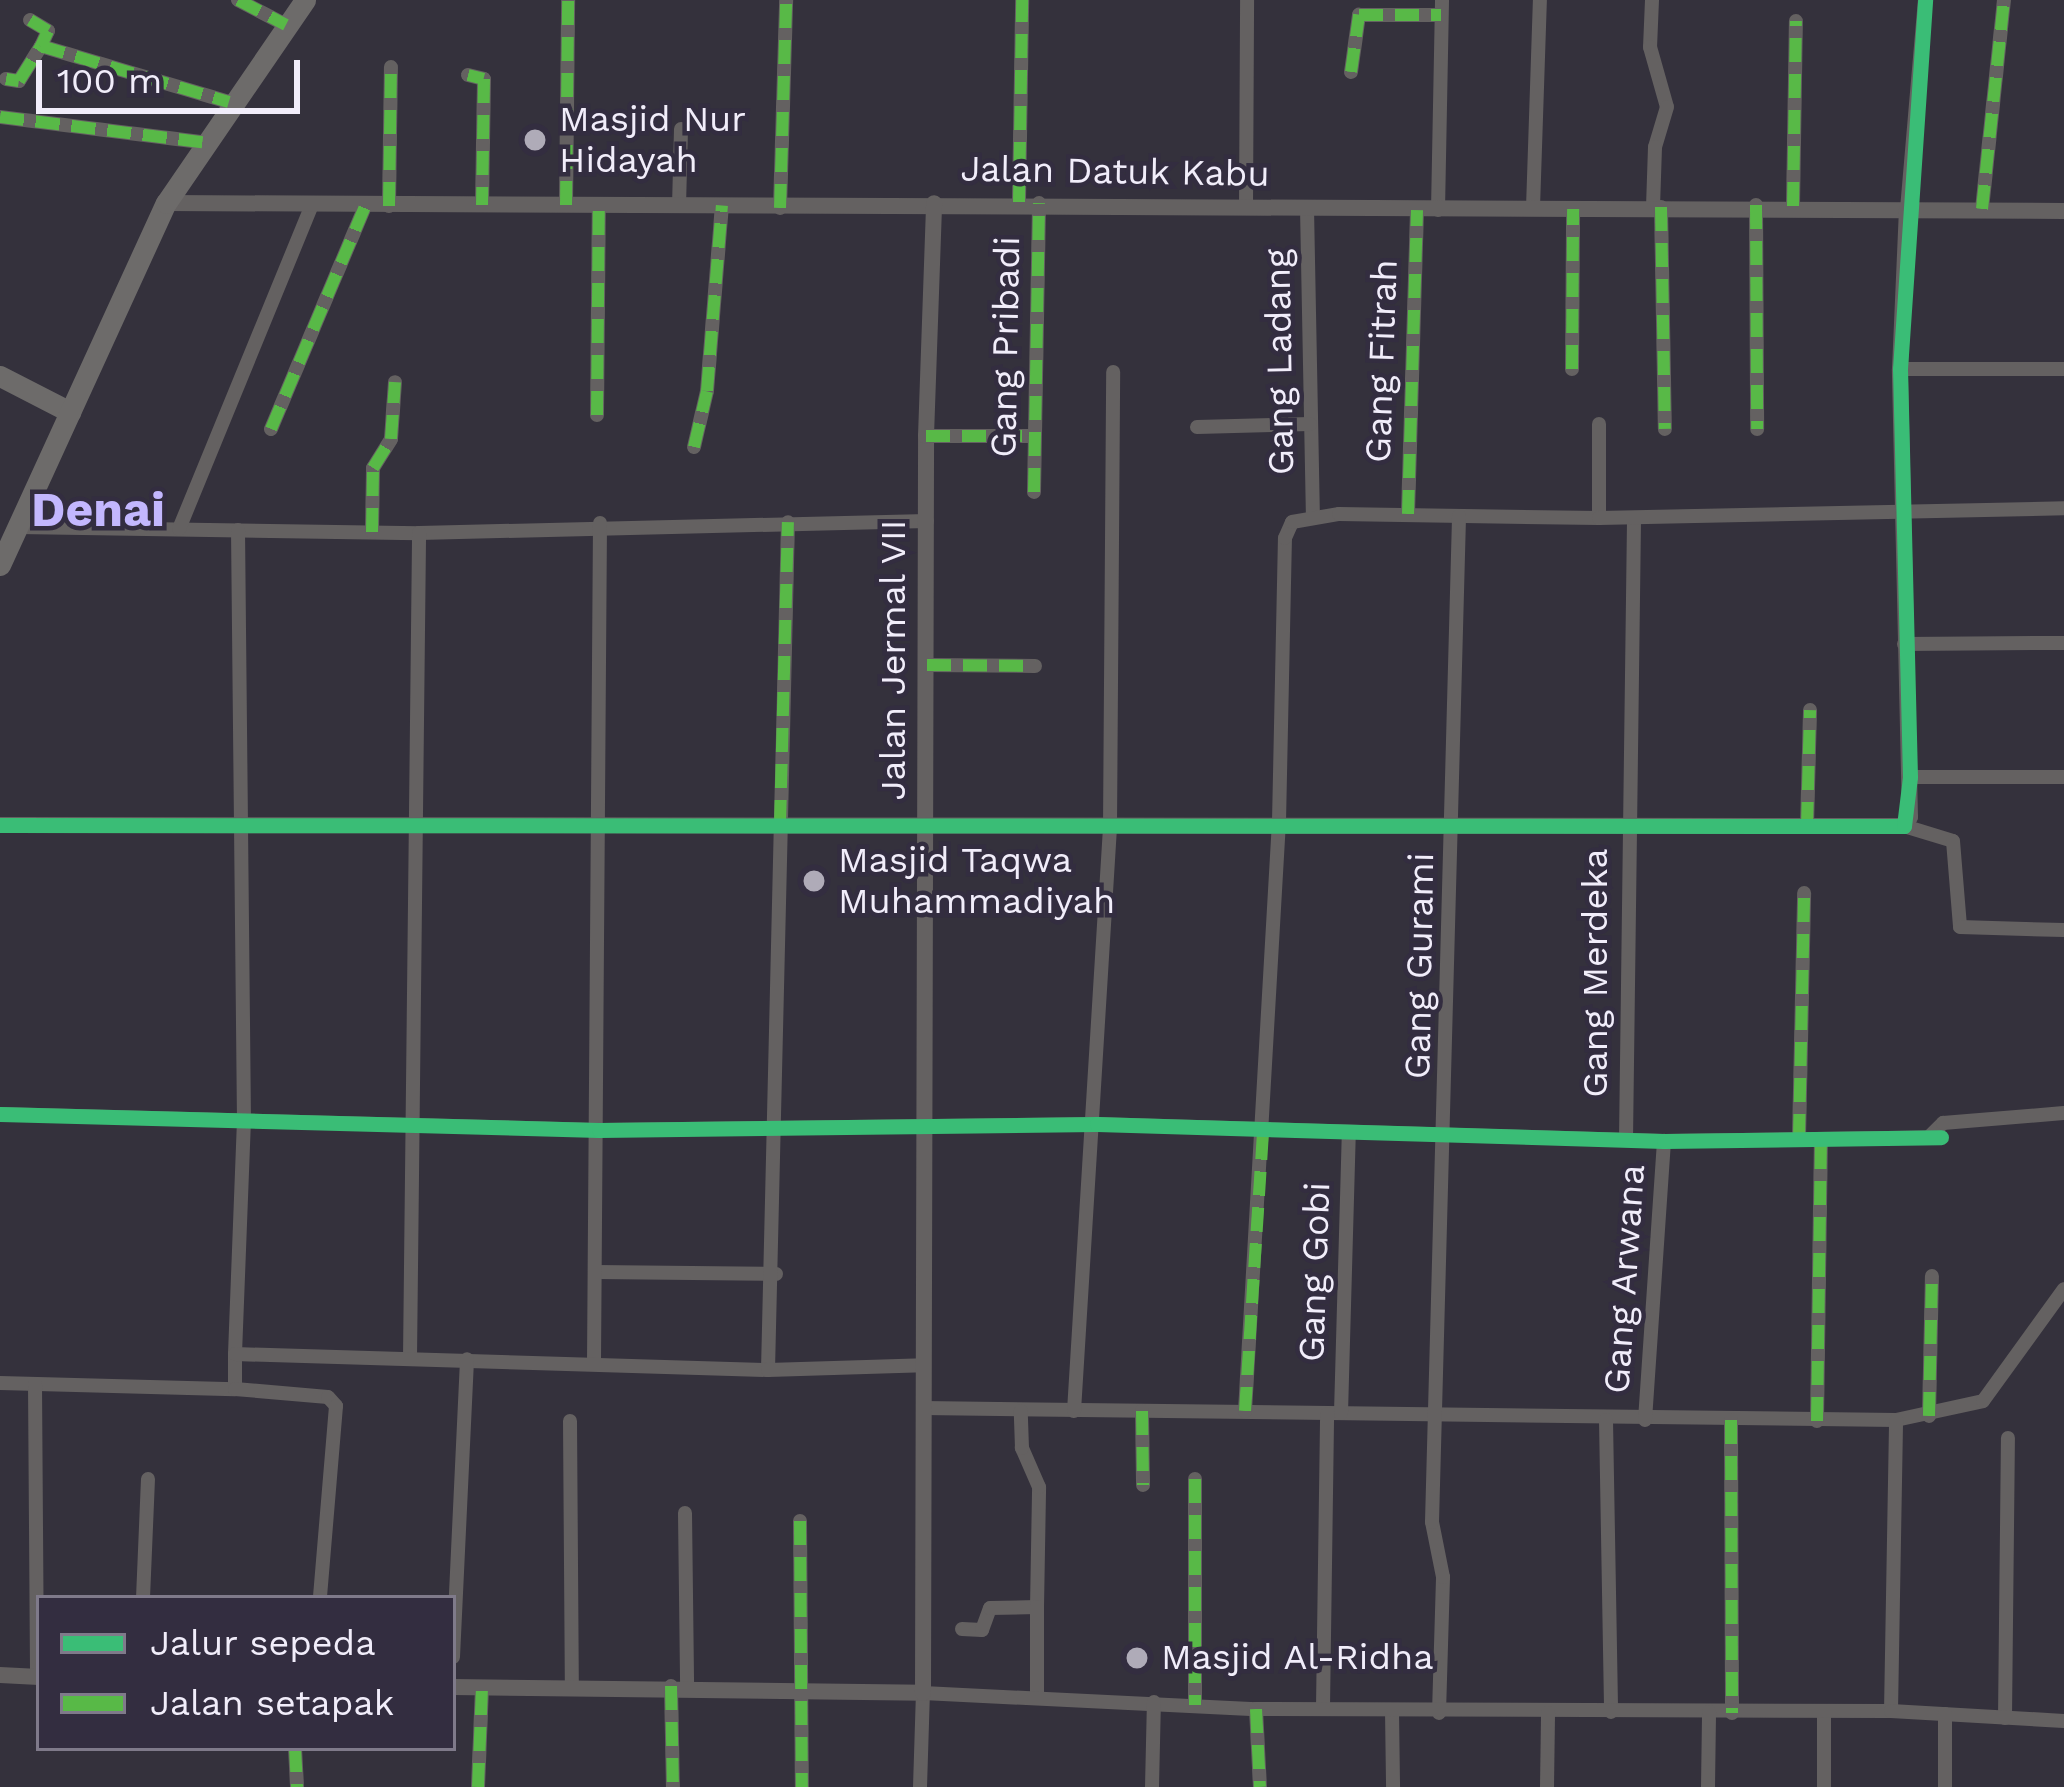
<!DOCTYPE html>
<style>
body{margin:0}
#map{position:relative;width:2064px;height:1787px;overflow:hidden;background:#34313c;font-family:"Work Sans",sans-serif}
div>[style]{position:absolute}
.minor>*{height:14px;margin:-7px;padding:0 7px;transform-origin:7px;border-radius:7px;background:#646161}
.tertiary>*{height:16px;margin:-8px;padding:0 8px;transform-origin:8px;border-radius:8px;background:#646161}
.primary>*{height:21px;margin:-10.5px;padding:0 10.5px;transform-origin:10.5px;border-radius:10.5px;background:#6d6b6a}
.quiet>*{height:12px;margin-top:-6px;transform-origin:0;background:repeating-linear-gradient(90deg,#58b947 0 24px,transparent 0 36px)}
.cycleway>*{height:15px;margin:-7.5px;padding:0 7.5px;transform-origin:7.5px;border-radius:7.5px;background:#3abd76}
.dots>*{width:33px;height:33px;translate:-50% -50%;box-sizing:border-box;border:6px solid #332d40;border-radius:50%}
span{translate:-50% -50%;white-space:nowrap;text-align:center;line-height:1.15;-webkit-text-stroke:9px #332d40;paint-order:stroke}
.poi-label{font-size:36px;color:#f1edfa}
.left{translate:0 -50%;text-align:left}
.street-label{font-size:36px;color:#f1edfa}
.district-label{font-size:48px;color:#c3b7fe;font-weight:700}
.legend{position:absolute;left:36px;top:1595px;width:420px;height:156px;box-sizing:border-box;background:#332d40;border:3px solid #7f7a8a;margin:0;padding:15px 21px;list-style:none;font-size:36px;color:#f1edfa}
.legend li{display:flex;align-items:center;gap:24px;height:60px}
.legend b{width:60px;border:3px solid #7f7a8a}
.scale{position:absolute;left:36px;top:60px;width:264px;height:54px;box-sizing:border-box;border:6px solid #f1edfa;border-top:0;padding-left:15px;font-size:36px;line-height:42px;white-space:nowrap;color:#f1edfa;-webkit-text-stroke:9px #332d40;paint-order:stroke}
</style>
<div id="map">
<div class="minor">
<i style="left:238px;top:0;width:54px;rotate:27.5deg"></i>
<i style="left:1652px;top:0;width:47px;rotate:92.4deg"></i>
<i style="left:1650px;top:47px;width:62px;rotate:74.2deg"></i>
<i style="left:1667px;top:107px;width:42px;rotate:106.7deg"></i>
<i style="left:1655px;top:147px;width:60px;rotate:91.9deg"></i>
<i style="left:30px;top:20px;width:21px;rotate:31deg"></i>
<i style="left:48px;top:31px;width:17px;rotate:115deg"></i>
<i style="left:41px;top:46px;width:196px;rotate:16.6deg"></i>
<i style="left:1351px;top:72px;width:58px;rotate:-82deg"></i>
<i style="left:1359px;top:15px;width:82px"></i>
<i style="left:468px;top:75px;width:16px;rotate:14deg"></i>
<i style="left:484px;top:79px;width:126px;rotate:90.9deg"></i>
<i style="left:6px;top:79px;width:13px;rotate:9deg"></i>
<i style="left:19px;top:81px;width:41px;rotate:-57.8deg"></i>
<i style="left:0;top:117px;width:204px;rotate:7.1deg"></i>
<i style="left:1019px;top:202px;width:202px;rotate:-89.1deg"></i>
<i style="left:566px;top:205px;width:205px;rotate:-89.4deg"></i>
<i style="left:1756px;top:205px;width:224px;rotate:89.7deg"></i>
<i style="left:389px;top:206px;width:139px;rotate:-89.2deg"></i>
<i style="left:679px;top:206px;width:77px;rotate:-88.5deg"></i>
<i style="left:1793px;top:206px;width:185px;rotate:-89.1deg"></i>
<i style="left:1661px;top:207px;width:222px;rotate:89deg"></i>
<i style="left:780px;top:208px;width:208px;rotate:-88.3deg"></i>
<i style="left:1246px;top:208px;width:208px;rotate:-89.7deg"></i>
<i style="left:1307px;top:208px;width:307px;rotate:88.9deg"></i>
<i style="left:1533px;top:208px;width:208px;rotate:-88.1deg"></i>
<i style="left:1907px;top:209px;width:210px;rotate:-85.1deg"></i>
<i style="left:1982px;top:209px;width:210px;rotate:-84deg"></i>
<i style="left:1438px;top:210px;width:210px;rotate:-88.9deg"></i>
<i style="left:1572px;top:369px;width:160px;rotate:-89.6deg"></i>
<i style="left:1900px;top:369px;width:164px"></i>
<i style="left:597px;top:415px;width:210px;rotate:-89.5deg"></i>
<i style="left:1599px;top:424px;width:94px;rotate:90deg"></i>
<i style="left:1197px;top:427px;width:113px;rotate:-1.5deg"></i>
<i style="left:271px;top:429px;width:242px;rotate:-67.1deg"></i>
<i style="left:926px;top:436px;width:107px"></i>
<i style="left:694px;top:447px;width:57px;rotate:-76.9deg"></i>
<i style="left:707px;top:391px;width:186px;rotate:-85.4deg"></i>
<i style="left:1034px;top:492px;width:289px;rotate:-89deg"></i>
<i style="left:1408px;top:514px;width:304px;rotate:-88.3deg"></i>
<i style="left:19px;top:527px;width:400px;rotate:0.9deg"></i>
<i style="left:419px;top:533px;width:508px;rotate:-1.35deg"></i>
<i style="left:179px;top:529px;width:350px;rotate:-67.7deg"></i>
<i style="left:372px;top:532px;width:64px;rotate:-89.1deg"></i>
<i style="left:373px;top:468px;width:34px;rotate:-58deg"></i>
<i style="left:391px;top:439px;width:57px;rotate:-86deg"></i>
<i style="left:1904px;top:644px;width:160px;rotate:-0.4deg"></i>
<i style="left:927px;top:665px;width:108px;rotate:0.5deg"></i>
<i style="left:1910px;top:777px;width:154px"></i>
<i style="left:1807px;top:826px;width:116px;rotate:-88.5deg"></i>
<i style="left:1904px;top:826px;width:51px;rotate:17deg"></i>
<i style="left:1953px;top:841px;width:86px;rotate:85.3deg"></i>
<i style="left:1960px;top:927px;width:104px;rotate:1.7deg"></i>
<i style="left:0;top:1114px;width:599px;rotate:1.53deg"></i>
<i style="left:599px;top:1130px;width:498px;rotate:-0.7deg"></i>
<i style="left:1097px;top:1124px;width:567px;rotate:1.72deg"></i>
<i style="left:1664px;top:1141px;width:277px;rotate:-0.8deg"></i>
<i style="left:1929px;top:1137px;width:20px;rotate:-45deg"></i>
<i style="left:1943px;top:1123px;width:121px;rotate:-4.7deg"></i>
<i style="left:1799px;top:1138px;width:245px;rotate:-88.8deg"></i>
<i style="left:1626px;top:1140px;width:622px;rotate:-89.26deg"></i>
<i style="left:596px;top:1272px;width:180px;rotate:0.6deg"></i>
<i style="left:235px;top:1354px;width:232px;rotate:-87.8deg"></i>
<i style="left:244px;top:1122px;width:592px;rotate:-90.58deg"></i>
<i style="left:410px;top:1358px;width:825px;rotate:-89.37deg"></i>
<i style="left:594px;top:1362px;width:839px;rotate:-89.59deg"></i>
<i style="left:768px;top:1370px;width:848px;rotate:-88.65deg"></i>
<i style="left:0;top:1383px;width:235px;rotate:1.5deg"></i>
<i style="left:235px;top:1389px;width:35px;rotate:-90deg"></i>
<i style="left:235px;top:1354px;width:533px;rotate:1.72deg"></i>
<i style="left:768px;top:1370px;width:155px;rotate:-1.8deg"></i>
<i style="left:35px;top:1384px;width:293px;rotate:89.6deg"></i>
<i style="left:235px;top:1389px;width:93px;rotate:4.9deg"></i>
<i style="left:328px;top:1397px;width:12px;rotate:48deg"></i>
<i style="left:336px;top:1406px;width:193px;rotate:94.8deg"></i>
<i style="left:923px;top:1408px;width:973px;rotate:0.71deg"></i>
<i style="left:1896px;top:1420px;width:89px;rotate:-12.3deg"></i>
<i style="left:1983px;top:1401px;width:138px;rotate:-54.1deg"></i>
<i style="left:1074px;top:1411px;width:585px;rotate:-86.47deg"></i>
<i style="left:1110px;top:827px;width:455px;rotate:-89.6deg"></i>
<i style="left:1142px;top:1411px;width:74px;rotate:89.2deg"></i>
<i style="left:1245px;top:1411px;width:590px;rotate:-86.7deg"></i>
<i style="left:1279px;top:822px;width:284px;rotate:-88.8deg"></i>
<i style="left:1285px;top:538px;width:17px;rotate:-66deg"></i>
<i style="left:1292px;top:522px;width:48px;rotate:-9.7deg"></i>
<i style="left:1339px;top:514px;width:260px;rotate:0.9deg"></i>
<i style="left:1599px;top:518px;width:465px;rotate:-1.2deg"></i>
<i style="left:1341px;top:1413px;width:281px;rotate:-88.4deg"></i>
<i style="left:1929px;top:1416px;width:140px;rotate:-88.8deg"></i>
<i style="left:1606px;top:1420px;width:292px;rotate:89deg"></i>
<i style="left:1645px;top:1420px;width:280px;rotate:-86.1deg"></i>
<i style="left:1731px;top:1420px;width:293px;rotate:89.8deg"></i>
<i style="left:570px;top:1421px;width:267px;rotate:89.6deg"></i>
<i style="left:1817px;top:1421px;width:282px;rotate:-89.2deg"></i>
<i style="left:1195px;top:1479px;width:226px;rotate:90deg"></i>
<i style="left:685px;top:1513px;width:173px;rotate:89.3deg"></i>
<i style="left:800px;top:1521px;width:266px;rotate:89.6deg"></i>
<i style="left:143px;top:1598px;width:119px;rotate:-87.6deg"></i>
<i style="left:962px;top:1629px;width:20px;rotate:3deg"></i>
<i style="left:982px;top:1630px;width:23px;rotate:-70deg"></i>
<i style="left:990px;top:1608px;width:47px;rotate:-1.2deg"></i>
<i style="left:1037px;top:1607px;width:120px;rotate:-89deg"></i>
<i style="left:1039px;top:1487px;width:43px;rotate:-113.6deg"></i>
<i style="left:1022px;top:1448px;width:37px;rotate:-92deg"></i>
<i style="left:453px;top:1657px;width:298px;rotate:-87.3deg"></i>
<i style="left:671px;top:1686px;width:101px;rotate:88.9deg"></i>
<i style="left:1037px;top:1695px;width:88px;rotate:-90deg"></i>
<i style="left:1323px;top:1708px;width:294px;rotate:-89.2deg"></i>
<i style="left:1256px;top:1709px;width:78px;rotate:87.1deg"></i>
<i style="left:1392px;top:1711px;width:76px;rotate:89.2deg"></i>
<i style="left:1891px;top:1711px;width:291px;rotate:-89deg"></i>
<i style="left:1439px;top:1713px;width:136px;rotate:-88.3deg"></i>
<i style="left:1443px;top:1577px;width:56px;rotate:-101.3deg"></i>
<i style="left:1432px;top:1522px;width:1006px;rotate:-88.46deg"></i>
<i style="left:1824px;top:1715px;width:72px;rotate:90deg"></i>
<i style="left:2005px;top:1718px;width:280px;rotate:-89.4deg"></i>
<i style="left:295px;top:1748px;width:39px;rotate:87deg"></i>
<i style="left:478px;top:1787px;width:100px;rotate:-87.7deg"></i>
<i style="left:920px;top:1787px;width:94px;rotate:-88.2deg"></i>
<i style="left:923px;top:1693px;width:333px;rotate:2.8deg"></i>
<i style="left:1256px;top:1709px;width:635px;rotate:0.18deg"></i>
<i style="left:1891px;top:1711px;width:173px;rotate:3.3deg"></i>
<i style="left:1152px;top:1787px;width:85px;rotate:-88.7deg"></i>
<i style="left:1547px;top:1787px;width:74px;rotate:-89.2deg"></i>
<i style="left:1708px;top:1787px;width:75px;rotate:-89.2deg"></i>
<i style="left:1945px;top:1787px;width:73px;rotate:-90deg"></i>
</div>
<div class="tertiary">
<i style="left:166px;top:203px;width:1898px;rotate:0.24deg"></i>
<i style="left:0;top:825px;width:1904px;rotate:0.03deg"></i>
<i style="left:1904px;top:826px;width:11px;rotate:-56deg"></i>
<i style="left:1910px;top:817px;width:448px;rotate:-91.3deg"></i>
<i style="left:1900px;top:369px;width:160px;rotate:-87.5deg"></i>
<i style="left:0;top:1675px;width:39px;rotate:3deg"></i>
<i style="left:453px;top:1687px;width:470px;rotate:0.7deg"></i>
<i style="left:923px;top:1693px;width:1257px;rotate:-89.86deg"></i>
<i style="left:926px;top:436px;width:233px;rotate:-88deg"></i>
</div>
<div class="primary">
<i style="left:0;top:376px;width:79px;rotate:27.2deg"></i>
<i style="left:0;top:565px;width:398px;rotate:-65.4deg"></i>
<i style="left:166px;top:203px;width:246px;rotate:-55.6deg"></i>
</div>
<div class="quiet">
<i style="left:238px;top:0;width:54px;rotate:27.5deg"></i>
<i style="left:30px;top:20px;width:21px;rotate:31deg"></i>
<i style="left:48px;top:31px;width:17px;rotate:115deg"></i>
<i style="left:41px;top:46px;width:196px;rotate:16.6deg"></i>
<i style="left:1351px;top:72px;width:58px;rotate:-82deg"></i>
<i style="left:1359px;top:15px;width:82px"></i>
<i style="left:468px;top:75px;width:16px;rotate:14deg"></i>
<i style="left:484px;top:79px;width:126px;rotate:90.9deg"></i>
<i style="left:6px;top:79px;width:13px;rotate:9deg"></i>
<i style="left:19px;top:81px;width:41px;rotate:-57.8deg"></i>
<i style="left:0;top:117px;width:204px;rotate:7.1deg"></i>
<i style="left:1019px;top:202px;width:202px;rotate:-89.1deg"></i>
<i style="left:566px;top:205px;width:205px;rotate:-89.4deg"></i>
<i style="left:1756px;top:205px;width:224px;rotate:89.7deg"></i>
<i style="left:389px;top:206px;width:139px;rotate:-89.2deg"></i>
<i style="left:1793px;top:206px;width:185px;rotate:-89.1deg"></i>
<i style="left:1661px;top:207px;width:222px;rotate:89deg"></i>
<i style="left:780px;top:208px;width:208px;rotate:-88.3deg"></i>
<i style="left:1982px;top:209px;width:210px;rotate:-84deg"></i>
<i style="left:1572px;top:369px;width:160px;rotate:-89.6deg"></i>
<i style="left:597px;top:415px;width:210px;rotate:-89.5deg"></i>
<i style="left:271px;top:429px;width:242px;rotate:-67.1deg"></i>
<i style="left:926px;top:436px;width:107px"></i>
<i style="left:694px;top:447px;width:57px;rotate:-76.9deg"></i>
<i style="left:707px;top:391px;width:186px;rotate:-85.4deg"></i>
<i style="left:1034px;top:492px;width:289px;rotate:-89deg"></i>
<i style="left:1408px;top:514px;width:304px;rotate:-88.3deg"></i>
<i style="left:372px;top:532px;width:64px;rotate:-89.1deg"></i>
<i style="left:373px;top:468px;width:34px;rotate:-58deg"></i>
<i style="left:391px;top:439px;width:57px;rotate:-86deg"></i>
<i style="left:927px;top:665px;width:108px;rotate:0.5deg"></i>
<i style="left:780px;top:824px;width:302px;rotate:-88.5deg"></i>
<i style="left:1807px;top:826px;width:116px;rotate:-88.5deg"></i>
<i style="left:1799px;top:1138px;width:245px;rotate:-88.8deg"></i>
<i style="left:1142px;top:1411px;width:74px;rotate:89.2deg"></i>
<i style="left:1245px;top:1411px;width:281px;rotate:-86.3deg"></i>
<i style="left:1929px;top:1416px;width:140px;rotate:-88.8deg"></i>
<i style="left:1731px;top:1420px;width:293px;rotate:89.8deg"></i>
<i style="left:1817px;top:1421px;width:282px;rotate:-89.2deg"></i>
<i style="left:1195px;top:1479px;width:226px;rotate:90deg"></i>
<i style="left:800px;top:1521px;width:266px;rotate:89.6deg"></i>
<i style="left:671px;top:1686px;width:101px;rotate:88.9deg"></i>
<i style="left:1256px;top:1709px;width:78px;rotate:87.1deg"></i>
<i style="left:295px;top:1748px;width:39px;rotate:87deg"></i>
<i style="left:478px;top:1787px;width:100px;rotate:-87.7deg"></i>
</div>
<div class="cycleway">
<i style="left:0;top:825px;width:1904px;rotate:0.03deg"></i>
<i style="left:1904px;top:826px;width:49px;rotate:-83deg"></i>
<i style="left:1910px;top:777px;width:408px;rotate:-91.4deg"></i>
<i style="left:1900px;top:369px;width:370px;rotate:-86.1deg"></i>
<i style="left:0;top:1114px;width:599px;rotate:1.53deg"></i>
<i style="left:599px;top:1130px;width:498px;rotate:-0.7deg"></i>
<i style="left:1097px;top:1124px;width:567px;rotate:1.72deg"></i>
<i style="left:1664px;top:1141px;width:277px;rotate:-0.8deg"></i>
</div>
<div class="dots">
<i style="left:535px;top:140px;background:#afabb8"></i>
<i style="left:814px;top:881px;background:#afabb8"></i>
<i style="left:1137px;top:1658px;background:#afabb8"></i>
</div>
<div class="poi-label">
<span class="left" style="left:559px;top:140px">Masjid Nur<br>Hidayah</span>
<span class="left" style="left:838px;top:881px">Masjid Taqwa<br>Muhammadiyah</span>
<span class="left" style="left:1161px;top:1658px">Masjid Al-Ridha</span>
</div>
<div class="street-label">
<span style="left:1115px;top:172px;rotate:1deg">Jalan Datuk Kabu</span>
<span style="left:1006px;top:347px;rotate:-89deg">Gang Pribadi</span>
<span style="left:1382px;top:361px;rotate:-88deg">Gang Fitrah</span>
<span style="left:1280px;top:362px;rotate:-91deg">Gang Ladang</span>
<span style="left:894px;top:660px;rotate:-90deg">Jalan Jermal VII</span>
<span style="left:1420px;top:966px;rotate:-89deg">Gang Gurami</span>
<span style="left:1596px;top:973px;rotate:-90deg">Gang Merdeka</span>
<span style="left:1315px;top:1272px;rotate:-88deg">Gang Gobi</span>
<span style="left:1625px;top:1279px;rotate:-86deg">Gang Arwana</span>
</div>
<div class="district-label">
<span style="left:98px;top:510px">Denai</span>
</div>
<ul class="legend">
<li><b style="height:15px;background:#3abd76"></b>Jalur sepeda</li>
<li><b style="height:15px;background:#58b947"></b>Jalan setapak</li>
</ul>
<div class="scale">100 m</div>
</div>
